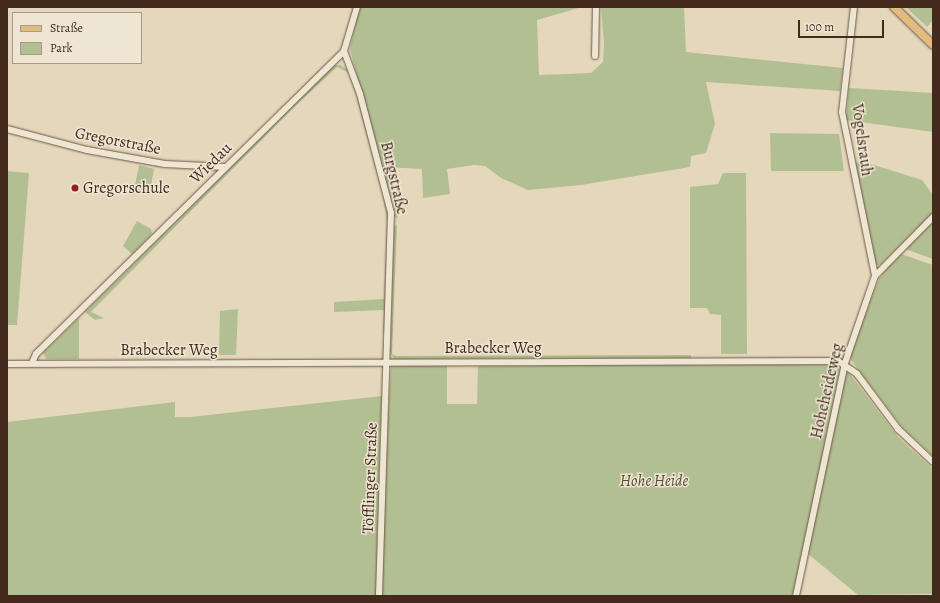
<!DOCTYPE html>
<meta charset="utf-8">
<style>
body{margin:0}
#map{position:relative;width:940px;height:603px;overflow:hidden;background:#e5d7bb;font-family:Alegreya,serif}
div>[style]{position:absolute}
.green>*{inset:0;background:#b2bf92}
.roads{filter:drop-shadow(0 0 1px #6b5644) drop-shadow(0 0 1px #6b5644)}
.minor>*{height:6px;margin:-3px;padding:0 3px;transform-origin:3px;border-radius:3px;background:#eee5d3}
.major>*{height:8px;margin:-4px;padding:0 4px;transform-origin:4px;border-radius:4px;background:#e2bc7e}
.dots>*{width:11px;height:11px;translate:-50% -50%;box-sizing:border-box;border:2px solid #eee5d3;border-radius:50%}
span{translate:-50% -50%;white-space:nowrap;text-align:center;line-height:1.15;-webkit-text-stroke:3px #eee5d3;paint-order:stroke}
.street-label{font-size:16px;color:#422b1d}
.poi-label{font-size:16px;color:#422b1d}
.left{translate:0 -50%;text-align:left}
.park-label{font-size:16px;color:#584934;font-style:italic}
.frame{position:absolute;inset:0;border:8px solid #422b1d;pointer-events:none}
.legend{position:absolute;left:12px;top:12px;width:130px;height:52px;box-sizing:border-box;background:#eee5d3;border:1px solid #a99b8a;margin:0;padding:5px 7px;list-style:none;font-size:12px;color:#422b1d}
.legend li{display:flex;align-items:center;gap:8px;height:20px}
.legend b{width:20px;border:1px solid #a99b8a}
.scale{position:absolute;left:798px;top:20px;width:86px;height:18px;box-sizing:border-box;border:2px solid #422b1d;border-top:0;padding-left:5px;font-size:12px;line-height:14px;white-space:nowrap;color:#422b1d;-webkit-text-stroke:3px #eee5d3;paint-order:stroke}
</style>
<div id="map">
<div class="green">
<i style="clip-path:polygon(359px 7px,582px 7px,537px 20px,539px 75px,591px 73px,603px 62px,604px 43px,601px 7px,684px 7px,686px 52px,843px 68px,840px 91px,706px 82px,715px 124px,706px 153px,691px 156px,690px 167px,581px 185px,528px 190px,501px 178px,485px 166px,474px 165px,447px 169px,450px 194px,423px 198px,422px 169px,386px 167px,398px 219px,393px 216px,350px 49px)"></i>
<i style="clip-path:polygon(906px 7px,933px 7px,933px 20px,927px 27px)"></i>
<i style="clip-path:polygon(334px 65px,340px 65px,350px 71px,389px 212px,386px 333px,383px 333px,384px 310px,334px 312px,334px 302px,384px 299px,387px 221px,383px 196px,355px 92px,349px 73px,337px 67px,294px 107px,91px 312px,104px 318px,95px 320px,85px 312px)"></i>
<i style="clip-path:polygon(849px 88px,933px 93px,933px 132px,846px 120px)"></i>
<i style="clip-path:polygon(770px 133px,839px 134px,844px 171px,771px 171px)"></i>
<i style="clip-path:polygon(854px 162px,874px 165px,922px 180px,933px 195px,933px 213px,880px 265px,876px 265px)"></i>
<i style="clip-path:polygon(139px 165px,154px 169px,149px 195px,134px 190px)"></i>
<i style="clip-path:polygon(7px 171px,29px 173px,17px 325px,7px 325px)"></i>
<i style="clip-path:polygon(723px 173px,746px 173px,747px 354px,721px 354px,721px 315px,710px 314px,707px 308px,690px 308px,690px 187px,718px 184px)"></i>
<i style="clip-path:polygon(137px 221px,151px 229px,152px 234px,132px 254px,123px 246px)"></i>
<i style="clip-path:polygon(933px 222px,933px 259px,905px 249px)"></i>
<i style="clip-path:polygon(397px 225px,392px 354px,396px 356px,691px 355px,691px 358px,394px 359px,390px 352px,394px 227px)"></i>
<i style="clip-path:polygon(901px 254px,933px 265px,933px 456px,903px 428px,851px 360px,850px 354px,879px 279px,896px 257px)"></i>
<i style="clip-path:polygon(238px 309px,236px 355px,219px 355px,220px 311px)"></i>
<i style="clip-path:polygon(79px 318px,79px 359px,46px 359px,43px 353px)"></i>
<i style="clip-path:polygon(688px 364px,841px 365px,794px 596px,7px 596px,7px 422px,175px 402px,175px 417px,191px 417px,382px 396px,379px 478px,385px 477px,391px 365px,447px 365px,447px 404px,477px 404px,478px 366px)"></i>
<i style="clip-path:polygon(846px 373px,849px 373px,898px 437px,933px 469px,933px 594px,858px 595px,807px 553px)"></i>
</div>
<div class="roads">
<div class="minor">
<i style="left:357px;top:7px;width:46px;rotate:106.5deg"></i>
<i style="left:344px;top:51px;width:46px;rotate:69.6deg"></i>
<i style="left:360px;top:94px;width:123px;rotate:75.4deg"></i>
<i style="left:391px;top:213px;width:383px;rotate:91.8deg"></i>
<i style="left:854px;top:7px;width:106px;rotate:96.5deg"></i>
<i style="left:842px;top:112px;width:167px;rotate:78.6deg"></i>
<i style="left:595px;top:56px;width:49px;rotate:-88.8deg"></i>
<i style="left:7px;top:129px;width:83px;rotate:14.7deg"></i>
<i style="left:87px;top:150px;width:79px;rotate:10.2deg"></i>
<i style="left:165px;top:164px;width:60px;rotate:2.9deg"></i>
<i style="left:32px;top:363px;width:10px;rotate:-66deg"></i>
<i style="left:36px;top:354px;width:432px;rotate:-44.5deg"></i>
<i style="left:7px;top:364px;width:831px;rotate:-0.21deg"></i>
<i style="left:838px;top:361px;width:23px;rotate:34deg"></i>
<i style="left:857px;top:374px;width:69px;rotate:53.3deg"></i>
<i style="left:898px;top:429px;width:48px;rotate:43.3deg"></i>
<i style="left:796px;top:596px;width:238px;rotate:-78.1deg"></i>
<i style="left:845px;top:363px;width:92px;rotate:-71deg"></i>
<i style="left:875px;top:276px;width:83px;rotate:-45.5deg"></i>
</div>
<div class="major">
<i style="left:894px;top:7px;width:54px;rotate:44.3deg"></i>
</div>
</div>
<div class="dots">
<i style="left:75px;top:188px;background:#8f2418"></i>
</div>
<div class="street-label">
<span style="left:862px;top:140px;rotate:82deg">Vogelsrauh</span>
<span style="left:118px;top:141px;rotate:11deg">Gregorstraße</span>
<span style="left:211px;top:163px;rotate:-44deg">Wiedau</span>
<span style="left:394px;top:178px;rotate:77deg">Burgstraße</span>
<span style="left:493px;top:348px">Brabecker Weg</span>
<span style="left:169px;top:350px">Brabecker Weg</span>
<span style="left:827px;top:391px;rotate:-77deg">Hoheheideweg</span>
<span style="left:370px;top:478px;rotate:-88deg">Töfflinger Straße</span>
</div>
<div class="poi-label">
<span class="left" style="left:83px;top:188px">Gregorschule</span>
</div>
<div class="park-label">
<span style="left:654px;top:481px">Hohe Heide</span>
</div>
<div class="frame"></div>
<ul class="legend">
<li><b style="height:5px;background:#e2bc7e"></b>Straße</li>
<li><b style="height:11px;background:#b2bf92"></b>Park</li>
</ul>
<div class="scale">100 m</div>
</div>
